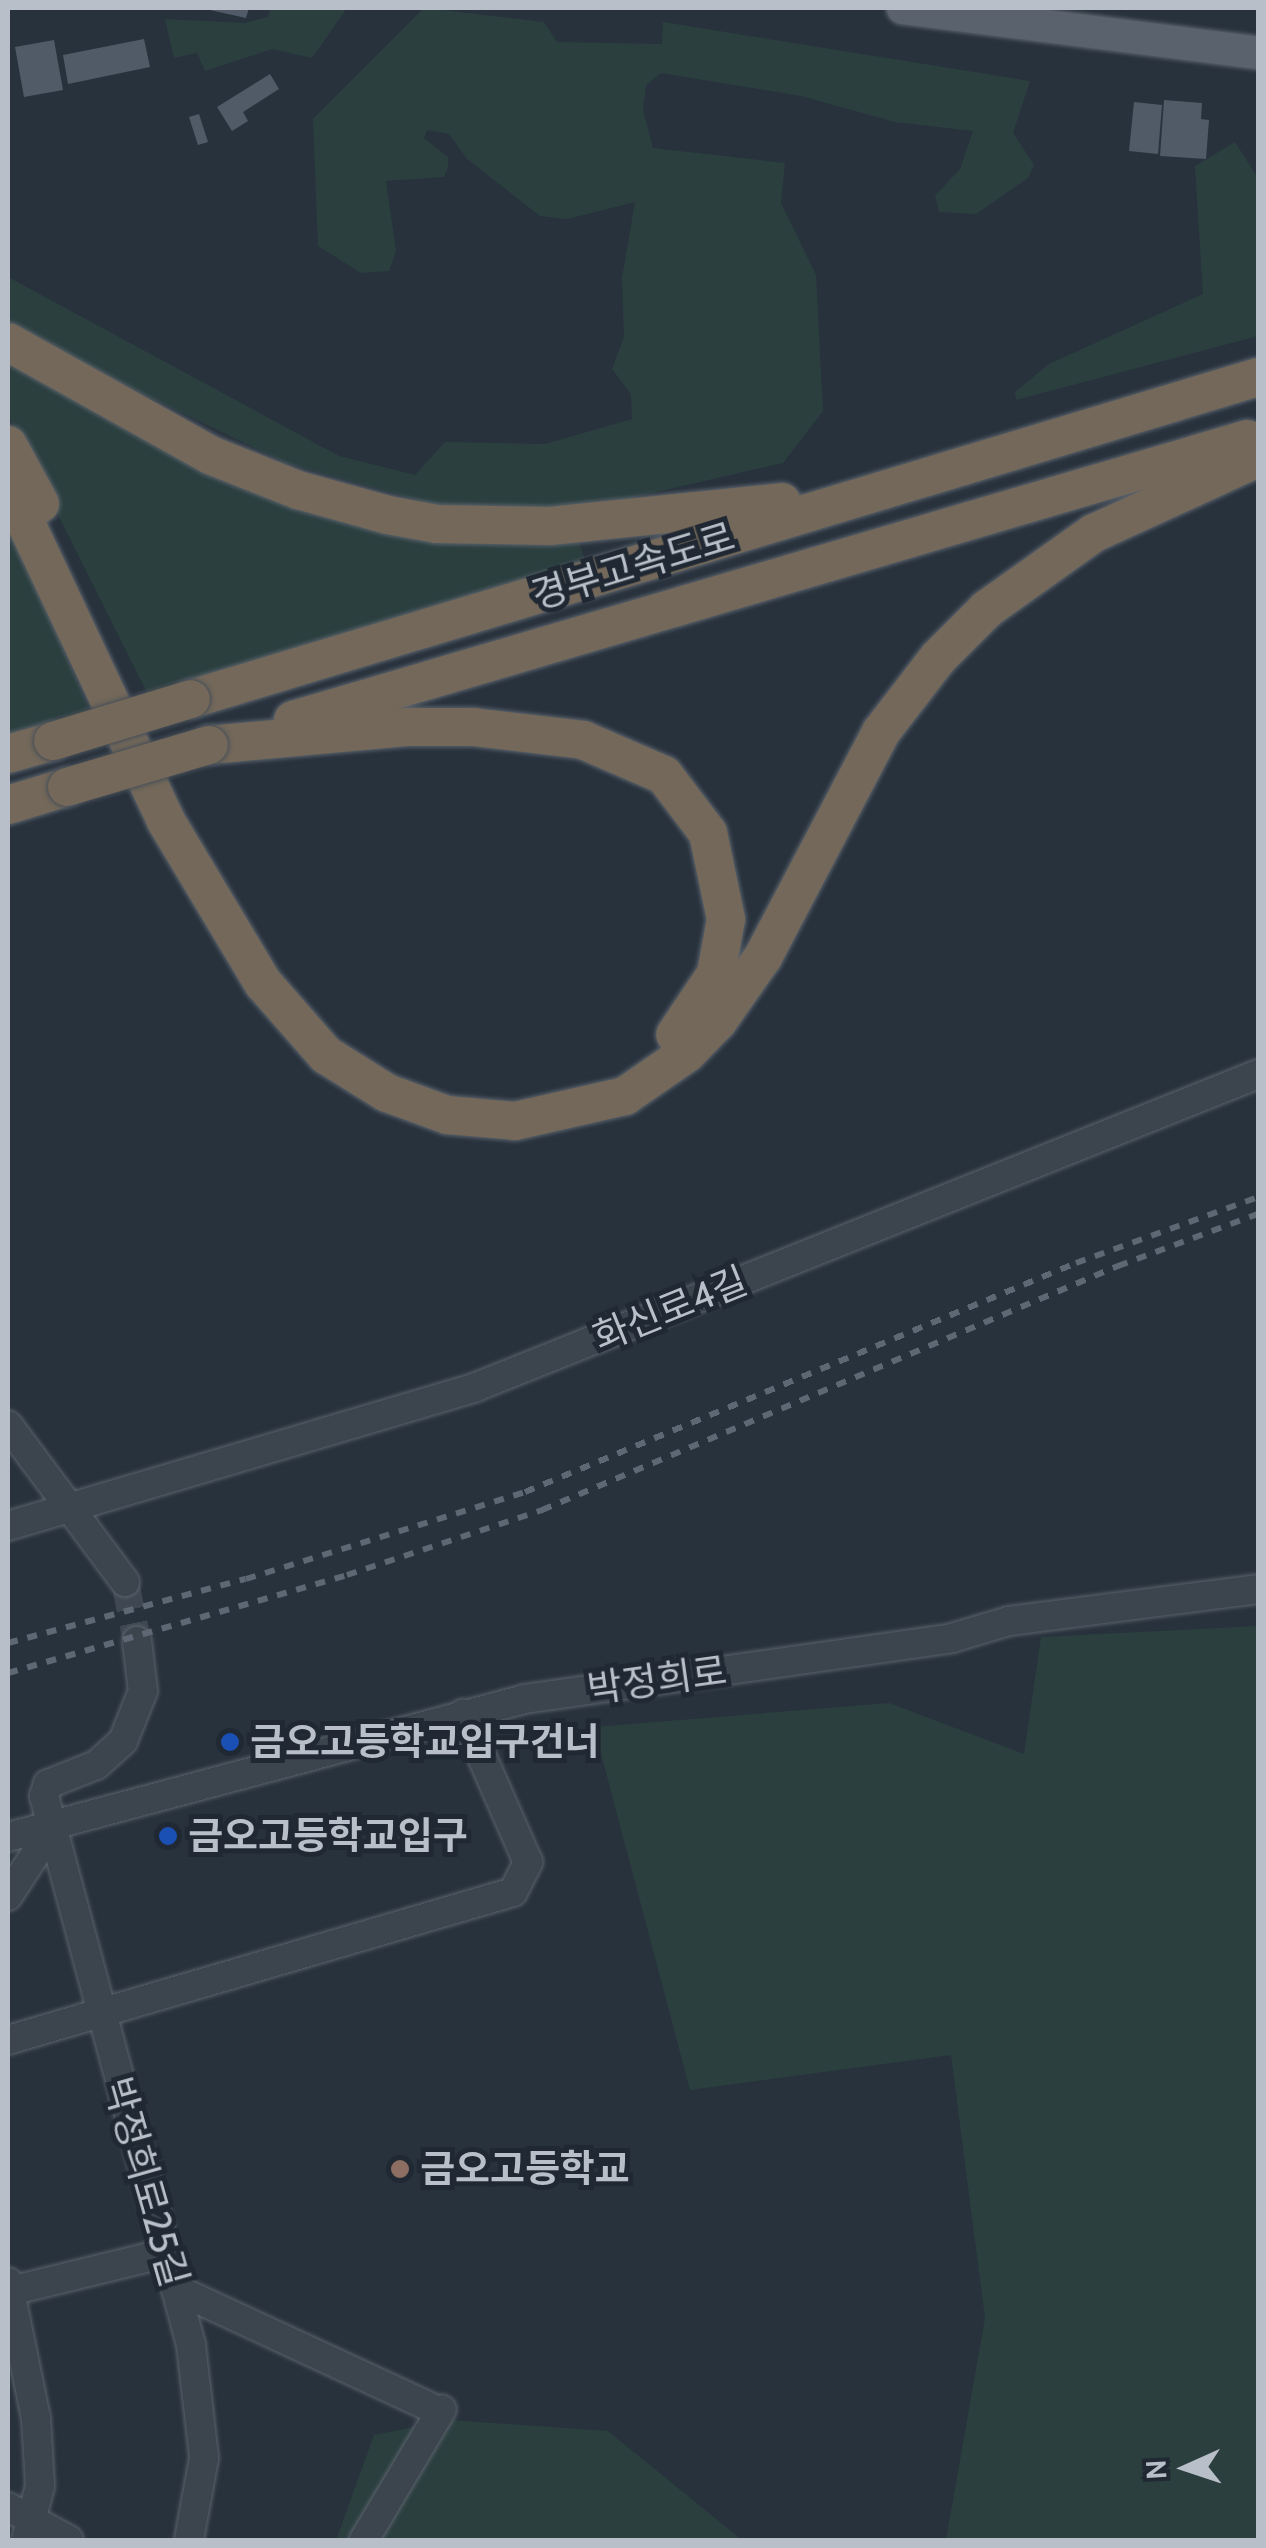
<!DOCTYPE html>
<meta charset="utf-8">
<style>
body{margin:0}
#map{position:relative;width:1266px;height:2548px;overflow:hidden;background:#28323d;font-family:Cabin,"Noto Sans KR",sans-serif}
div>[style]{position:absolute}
.green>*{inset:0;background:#2b3f3f}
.building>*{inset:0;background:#515b68}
.minor-tunnel>*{height:28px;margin-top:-14px;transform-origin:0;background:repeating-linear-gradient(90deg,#3e4752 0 28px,transparent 0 42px)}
.roads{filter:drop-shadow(0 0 2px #5a626b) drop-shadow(0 0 2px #5a626b)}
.minor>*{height:28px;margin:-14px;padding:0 14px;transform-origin:14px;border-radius:14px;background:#3c444e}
.major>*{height:32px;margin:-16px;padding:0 16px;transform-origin:16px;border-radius:16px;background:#5a636d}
.highway>*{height:38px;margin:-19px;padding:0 19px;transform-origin:19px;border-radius:19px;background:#73685a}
.rail>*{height:6px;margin-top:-3px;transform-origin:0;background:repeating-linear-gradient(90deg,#5e6874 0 10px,transparent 0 20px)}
.bridges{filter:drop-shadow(0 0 2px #474f58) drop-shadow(0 0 2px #474f58)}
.highway-bridge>*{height:38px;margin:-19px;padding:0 19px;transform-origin:19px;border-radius:19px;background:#73685a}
.dots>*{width:28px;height:28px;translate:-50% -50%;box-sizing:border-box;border:5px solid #202933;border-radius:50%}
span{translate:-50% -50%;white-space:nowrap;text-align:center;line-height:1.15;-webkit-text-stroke:10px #202933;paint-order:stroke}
.street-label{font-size:38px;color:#b8bfc8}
.poi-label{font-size:38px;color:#b8bfc8;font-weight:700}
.left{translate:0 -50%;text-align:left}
.frame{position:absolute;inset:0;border:10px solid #b8bfc8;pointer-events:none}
.north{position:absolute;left:1136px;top:2418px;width:100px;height:100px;-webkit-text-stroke:8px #202933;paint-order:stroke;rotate:267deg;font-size:28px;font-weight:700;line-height:40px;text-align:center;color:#b8bfc8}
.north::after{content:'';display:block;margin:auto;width:35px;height:45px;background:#b8bfc8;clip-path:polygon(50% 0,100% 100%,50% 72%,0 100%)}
</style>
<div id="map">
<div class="green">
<i style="clip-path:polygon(271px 8px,347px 8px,312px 58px,272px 49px,205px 71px,197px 53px,174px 58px,165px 19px,244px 23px,268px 17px)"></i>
<i style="clip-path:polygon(424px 8px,544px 22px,557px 42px,662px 44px,663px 22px,1030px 81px,1013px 133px,1034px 165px,1028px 178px,976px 214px,939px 212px,935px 196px,960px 169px,973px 131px,895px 122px,801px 96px,661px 73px,646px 85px,643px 110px,653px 148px,785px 163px,781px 203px,816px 275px,823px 411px,783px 463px,587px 508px,443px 507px,286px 463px,8px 329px,8px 277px,339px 456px,415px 475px,445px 442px,545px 444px,632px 419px,631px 394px,612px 369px,624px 337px,622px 278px,635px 202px,567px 219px,540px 216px,467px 159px,449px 134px,427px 130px,424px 138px,448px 157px,448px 167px,444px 177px,386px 181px,396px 251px,389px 271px,361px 273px,318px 246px,313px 119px)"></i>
<i style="clip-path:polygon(1235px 142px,1258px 178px,1258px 336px,1016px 400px,1015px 392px,1049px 364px,1203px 294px,1195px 166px)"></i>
<i style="clip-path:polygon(8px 357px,209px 475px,295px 506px,576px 534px,586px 562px,147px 693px,8px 415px)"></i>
<i style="clip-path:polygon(8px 520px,90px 712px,8px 737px)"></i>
<i style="clip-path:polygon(1258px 1626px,1258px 2540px,946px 2540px,985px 2318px,951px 2055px,690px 2090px,594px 1727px,889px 1703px,1024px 1754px,1041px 1637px)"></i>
<i style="clip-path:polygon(450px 2420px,608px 2431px,742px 2540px,336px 2540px,374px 2435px)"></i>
</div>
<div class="building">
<i style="clip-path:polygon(201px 8px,249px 8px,246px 18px)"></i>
<i style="clip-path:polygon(144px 39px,150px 67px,68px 84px,63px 55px)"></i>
<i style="clip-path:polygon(54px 40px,63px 90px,24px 97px,15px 47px)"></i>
<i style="clip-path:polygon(270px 74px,279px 89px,243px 112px,248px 121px,232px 131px,217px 107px)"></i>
<i style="clip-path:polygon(1164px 100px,1202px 103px,1201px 119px,1209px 120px,1206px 159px,1160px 156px)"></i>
<i style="clip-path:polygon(1134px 102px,1162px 105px,1158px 154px,1129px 151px)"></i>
<i style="clip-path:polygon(199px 114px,208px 142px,198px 145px,189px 117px)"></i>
</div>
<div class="minor-tunnel">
<i style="left:125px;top:1582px;width:60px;rotate:78.5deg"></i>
</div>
<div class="roads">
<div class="minor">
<i style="left:8px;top:1425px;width:196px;rotate:53.3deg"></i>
<i style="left:8px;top:1526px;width:488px;rotate:-16.5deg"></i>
<i style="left:476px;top:1387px;width:842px;rotate:-21.81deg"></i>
<i style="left:137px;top:1641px;width:50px;rotate:83.2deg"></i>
<i style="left:143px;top:1691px;width:54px;rotate:111.8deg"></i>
<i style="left:123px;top:1741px;width:36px;rotate:138deg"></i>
<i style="left:96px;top:1765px;width:52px;rotate:158.4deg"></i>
<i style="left:48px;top:1784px;width:13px;rotate:108deg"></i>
<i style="left:44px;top:1796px;width:568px;rotate:75.01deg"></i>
<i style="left:191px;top:2345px;width:114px;rotate:83.4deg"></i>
<i style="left:204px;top:2458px;width:83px;rotate:100.4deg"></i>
<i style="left:8px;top:1837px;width:535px;rotate:-14.95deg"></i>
<i style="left:525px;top:1699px;width:431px;rotate:-8.1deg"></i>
<i style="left:952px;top:1638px;width:59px;rotate:-16.6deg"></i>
<i style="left:1009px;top:1621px;width:251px;rotate:-7.3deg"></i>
<i style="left:8px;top:1896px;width:82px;rotate:-56.9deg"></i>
<i style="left:8px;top:2040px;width:526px;rotate:-16.33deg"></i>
<i style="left:513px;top:1892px;width:34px;rotate:-63deg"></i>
<i style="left:528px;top:1862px;width:162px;rotate:-113.7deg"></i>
<i style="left:8px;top:2282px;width:139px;rotate:78.4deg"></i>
<i style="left:36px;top:2418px;width:68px;rotate:86.6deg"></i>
<i style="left:40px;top:2486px;width:56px;rotate:104.5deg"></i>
<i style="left:176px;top:2289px;width:278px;rotate:24.9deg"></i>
<i style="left:10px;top:2291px;width:161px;rotate:-13.7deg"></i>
<i style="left:8px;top:2507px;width:69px;rotate:28.4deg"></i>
<i style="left:364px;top:2540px;width:152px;rotate:-59.2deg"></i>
</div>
<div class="major">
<i style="left:903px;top:8px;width:358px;rotate:7.2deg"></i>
</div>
<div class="highway">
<i style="left:8px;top:342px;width:231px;rotate:29.2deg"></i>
<i style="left:210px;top:455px;width:95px;rotate:21.7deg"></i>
<i style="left:298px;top:490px;width:93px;rotate:15.5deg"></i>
<i style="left:388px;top:515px;width:50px;rotate:10.4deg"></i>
<i style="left:437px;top:524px;width:113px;rotate:1deg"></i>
<i style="left:550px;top:526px;width:233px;rotate:-5.9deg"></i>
<i style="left:8px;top:445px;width:67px;rotate:61.5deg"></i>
<i style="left:8px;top:485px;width:371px;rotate:64.8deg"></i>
<i style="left:166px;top:821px;width:189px;rotate:59.1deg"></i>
<i style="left:263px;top:983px;width:96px;rotate:48.8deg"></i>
<i style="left:326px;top:1055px;width:72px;rotate:31.9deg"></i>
<i style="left:387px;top:1093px;width:64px;rotate:20.1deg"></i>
<i style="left:447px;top:1115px;width:68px;rotate:5deg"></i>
<i style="left:515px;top:1121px;width:113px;rotate:-12.8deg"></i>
<i style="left:625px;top:1096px;width:75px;rotate:-34.7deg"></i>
<i style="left:687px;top:1053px;width:45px;rotate:-45.9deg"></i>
<i style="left:718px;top:1021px;width:78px;rotate:-54.9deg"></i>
<i style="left:763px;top:957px;width:254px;rotate:-62.3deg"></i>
<i style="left:881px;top:732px;width:93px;rotate:-52.4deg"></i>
<i style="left:938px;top:658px;width:69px;rotate:-45deg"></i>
<i style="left:987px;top:609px;width:131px;rotate:-35.4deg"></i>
<i style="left:1094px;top:533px;width:180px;rotate:-24.6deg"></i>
<i style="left:191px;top:699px;width:1115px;rotate:-16.79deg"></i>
<i style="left:293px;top:720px;width:995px;rotate:-16.4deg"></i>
<i style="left:209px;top:745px;width:198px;rotate:-5.2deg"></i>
<i style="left:406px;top:727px;width:67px"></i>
<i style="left:473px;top:727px;width:111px;rotate:6.7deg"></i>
<i style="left:583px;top:740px;width:88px;rotate:23.4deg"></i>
<i style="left:664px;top:775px;width:73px;rotate:52.8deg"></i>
<i style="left:708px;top:833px;width:88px;rotate:78.2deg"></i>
<i style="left:726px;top:919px;width:56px;rotate:100.3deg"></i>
<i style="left:716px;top:974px;width:73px;rotate:123.9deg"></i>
<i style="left:8px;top:754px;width:47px;rotate:-16.1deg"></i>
<i style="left:8px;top:805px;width:62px;rotate:-17deg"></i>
</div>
</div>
<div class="rail">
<i style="left:8px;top:1643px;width:246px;rotate:-15.1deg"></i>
<i style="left:246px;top:1579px;width:292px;rotate:-17.3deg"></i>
<i style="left:525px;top:1492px;width:597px;rotate:-22.57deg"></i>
<i style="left:1076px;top:1263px;width:194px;rotate:-19.9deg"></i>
<i style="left:8px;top:1673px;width:353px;rotate:-16.1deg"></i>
<i style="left:347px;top:1575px;width:206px;rotate:-18.4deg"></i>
<i style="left:542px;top:1510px;width:626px;rotate:-22.96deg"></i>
<i style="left:1118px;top:1266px;width:149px;rotate:-20.4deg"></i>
</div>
<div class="bridges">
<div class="highway-bridge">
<i style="left:53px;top:741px;width:144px;rotate:-16.9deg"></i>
<i style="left:67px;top:787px;width:148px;rotate:-16.5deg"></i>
</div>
</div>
<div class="dots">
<i style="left:230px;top:1742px;background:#1a4fb4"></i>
<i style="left:168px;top:1836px;background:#1a4fb4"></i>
<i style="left:400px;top:2169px;background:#8d6e63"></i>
</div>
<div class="street-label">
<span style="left:633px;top:566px;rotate:-17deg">경부고속도로</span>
<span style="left:670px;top:1309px;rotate:-22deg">화신로4길</span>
<span style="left:657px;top:1680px;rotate:-8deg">박정희로</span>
<span style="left:146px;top:2182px;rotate:74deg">박정희로25길</span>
</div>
<div class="poi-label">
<span class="left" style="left:250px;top:1742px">금오고등학교입구건너</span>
<span class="left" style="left:188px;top:1836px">금오고등학교입구</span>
<span class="left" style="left:420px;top:2169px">금오고등학교</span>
</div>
<div class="frame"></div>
<div class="north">N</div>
</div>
